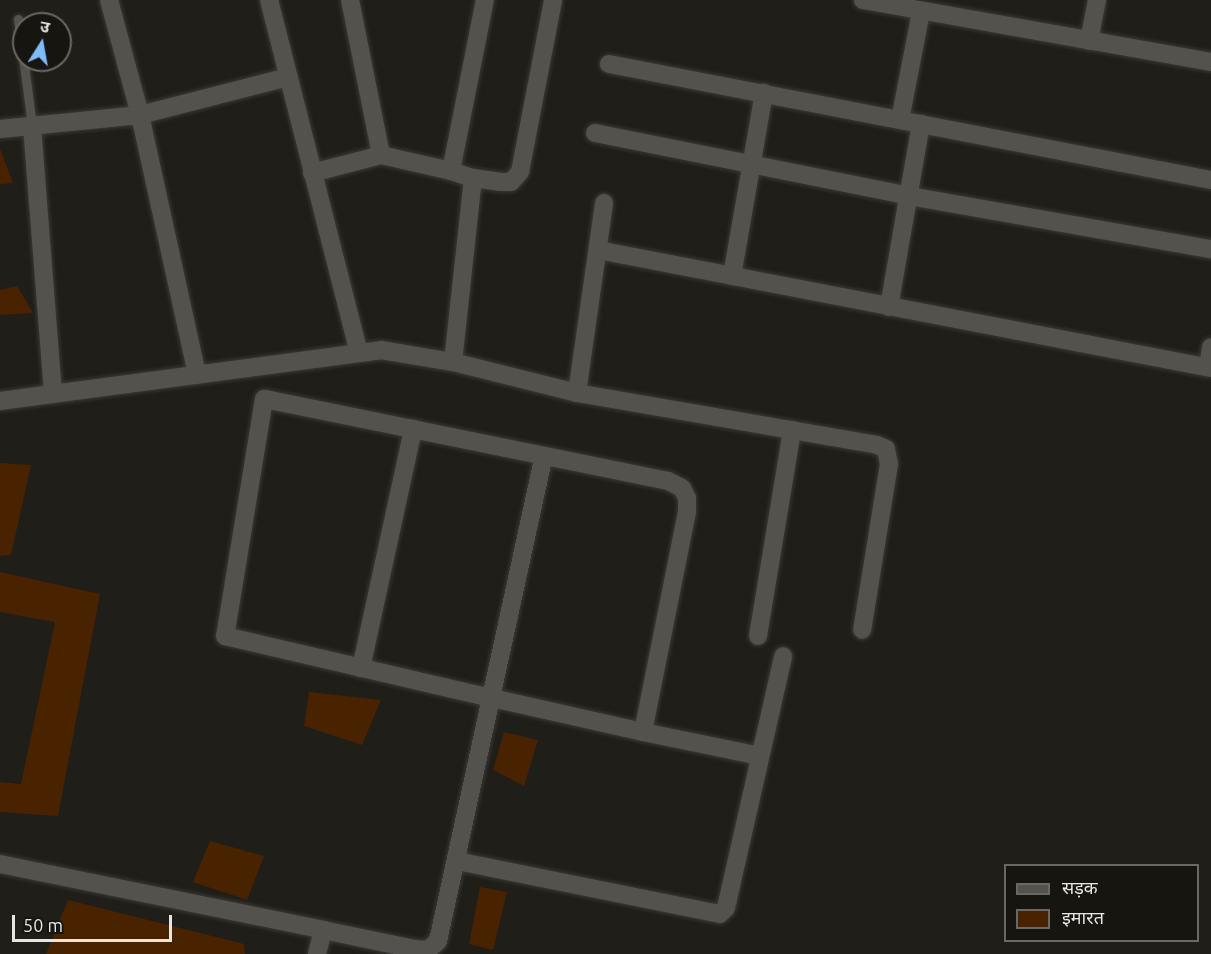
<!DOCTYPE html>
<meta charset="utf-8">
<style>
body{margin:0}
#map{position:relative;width:1211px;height:954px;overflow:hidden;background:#201e19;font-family:Ubuntu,"Noto Sans Devanagari",sans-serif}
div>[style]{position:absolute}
.building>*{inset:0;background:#492200}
.roads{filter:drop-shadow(0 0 2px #3a3935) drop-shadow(0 0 2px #3a3935)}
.service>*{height:9px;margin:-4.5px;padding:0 4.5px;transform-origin:4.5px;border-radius:4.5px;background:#54524c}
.minor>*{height:18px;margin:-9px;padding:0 9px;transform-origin:9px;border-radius:9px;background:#54524c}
span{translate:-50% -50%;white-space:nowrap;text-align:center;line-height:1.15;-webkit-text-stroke:5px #171510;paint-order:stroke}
.legend{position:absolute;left:1004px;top:864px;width:195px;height:78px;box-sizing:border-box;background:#171510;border:2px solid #6a6864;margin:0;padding:8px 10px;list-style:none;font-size:18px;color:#e6e5e2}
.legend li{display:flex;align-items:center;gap:12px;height:30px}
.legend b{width:30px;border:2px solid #6a6864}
.north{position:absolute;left:12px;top:12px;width:60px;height:60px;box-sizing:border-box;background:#171510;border:2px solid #6a6864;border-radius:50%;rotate:11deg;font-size:16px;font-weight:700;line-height:24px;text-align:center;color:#e6e5e2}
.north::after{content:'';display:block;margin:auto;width:21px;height:27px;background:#7fbdfa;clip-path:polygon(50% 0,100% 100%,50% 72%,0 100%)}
.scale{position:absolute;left:12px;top:915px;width:160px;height:27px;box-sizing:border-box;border:3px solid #e6e5e2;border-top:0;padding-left:8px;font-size:18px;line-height:21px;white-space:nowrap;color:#e6e5e2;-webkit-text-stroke:4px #171510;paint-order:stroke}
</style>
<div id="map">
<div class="building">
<i style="clip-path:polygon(0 149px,13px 183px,0 184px)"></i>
<i style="clip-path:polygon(17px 286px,33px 313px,0 315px,0 290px)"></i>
<i style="clip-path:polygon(0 463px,31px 465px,11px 555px,0 556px)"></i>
<i style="clip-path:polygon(0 572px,100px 594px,58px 816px,0 812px,0 782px,21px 784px,55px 622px,0 612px)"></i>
<i style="clip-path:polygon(309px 692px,381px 700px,362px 745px,304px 726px)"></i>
<i style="clip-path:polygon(504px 732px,538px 740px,524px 786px,493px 770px)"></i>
<i style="clip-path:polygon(210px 841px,264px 856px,247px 900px,193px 882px)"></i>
<i style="clip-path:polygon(480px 887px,507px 892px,493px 950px,469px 944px)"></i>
<i style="clip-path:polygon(68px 900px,244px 944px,245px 954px,46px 954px)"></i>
</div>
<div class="roads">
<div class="service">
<i style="left:18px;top:19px;width:108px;rotate:82.5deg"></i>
</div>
<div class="minor">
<i style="left:109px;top:0;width:119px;rotate:74.9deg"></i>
<i style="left:140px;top:115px;width:266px;rotate:77.6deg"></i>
<i style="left:269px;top:0;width:363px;rotate:75.7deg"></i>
<i style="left:863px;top:0;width:353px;rotate:10.1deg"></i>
<i style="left:1089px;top:41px;width:42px;rotate:-79deg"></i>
<i style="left:609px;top:64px;width:613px;rotate:10.91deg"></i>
<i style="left:900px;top:120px;width:110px;rotate:-79deg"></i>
<i style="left:32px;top:126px;width:269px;rotate:85.5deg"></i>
<i style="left:0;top:129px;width:141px;rotate:-5.7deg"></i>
<i style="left:140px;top:115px;width:153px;rotate:-14.4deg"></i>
<i style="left:595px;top:133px;width:320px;rotate:11.3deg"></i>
<i style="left:909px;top:196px;width:307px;rotate:10deg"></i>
<i style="left:381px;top:155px;width:72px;rotate:12.9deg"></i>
<i style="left:451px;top:171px;width:174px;rotate:-78.8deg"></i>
<i style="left:451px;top:171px;width:23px;rotate:18deg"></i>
<i style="left:473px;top:178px;width:27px;rotate:8deg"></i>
<i style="left:500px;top:182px;width:11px"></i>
<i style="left:511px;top:182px;width:13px;rotate:-48deg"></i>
<i style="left:520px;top:172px;width:175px;rotate:-79.1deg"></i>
<i style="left:312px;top:173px;width:71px;rotate:-14.6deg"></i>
<i style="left:381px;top:155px;width:158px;rotate:-101.3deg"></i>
<i style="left:598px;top:250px;width:624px;rotate:10.9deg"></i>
<i style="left:732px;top:276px;width:186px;rotate:-80.1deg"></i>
<i style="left:889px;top:307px;width:186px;rotate:-80.1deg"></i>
<i style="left:453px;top:362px;width:185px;rotate:-83.8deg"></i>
<i style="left:1208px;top:367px;width:20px;rotate:-81deg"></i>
<i style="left:577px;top:393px;width:304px;rotate:9.8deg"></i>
<i style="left:877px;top:445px;width:10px;rotate:24deg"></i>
<i style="left:886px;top:449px;width:15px;rotate:79deg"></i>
<i style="left:889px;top:464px;width:168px;rotate:99.2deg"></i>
<i style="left:0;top:401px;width:384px;rotate:-7.6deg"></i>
<i style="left:381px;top:350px;width:73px;rotate:9.5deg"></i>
<i style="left:453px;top:362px;width:128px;rotate:14deg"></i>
<i style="left:577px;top:393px;width:192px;rotate:-81.9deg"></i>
<i style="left:758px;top:636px;width:209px;rotate:-80.6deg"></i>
<i style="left:361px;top:668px;width:245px;rotate:-77.7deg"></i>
<i style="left:643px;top:732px;width:225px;rotate:-78.7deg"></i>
<i style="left:687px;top:511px;width:13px;rotate:-90deg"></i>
<i style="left:687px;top:498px;width:11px;rotate:-117deg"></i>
<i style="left:682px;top:488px;width:16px;rotate:-153deg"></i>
<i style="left:668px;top:481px;width:412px;rotate:-168.5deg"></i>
<i style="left:264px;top:399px;width:240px;rotate:99.3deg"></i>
<i style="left:225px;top:636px;width:274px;rotate:13.1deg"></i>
<i style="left:492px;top:698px;width:155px;rotate:12.7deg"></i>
<i style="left:643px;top:732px;width:119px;rotate:11.6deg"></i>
<i style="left:457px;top:861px;width:268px;rotate:11.4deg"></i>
<i style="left:720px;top:914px;width:8px;rotate:-45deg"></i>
<i style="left:726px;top:908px;width:9px;rotate:-77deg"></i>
<i style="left:728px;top:899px;width:249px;rotate:-77.2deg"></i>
<i style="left:0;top:864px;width:330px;rotate:11.5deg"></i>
<i style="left:323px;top:930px;width:25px;rotate:104deg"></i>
<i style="left:323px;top:930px;width:94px;rotate:11.7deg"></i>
<i style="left:415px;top:949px;width:13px;rotate:4deg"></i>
<i style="left:428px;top:950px;width:13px;rotate:-42deg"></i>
<i style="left:438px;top:941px;width:496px;rotate:-77.7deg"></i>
</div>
</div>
<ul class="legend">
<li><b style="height:8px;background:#54524c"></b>सड़क</li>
<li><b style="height:16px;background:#492200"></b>इमारत</li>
</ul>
<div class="north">उ</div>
<div class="scale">50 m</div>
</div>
